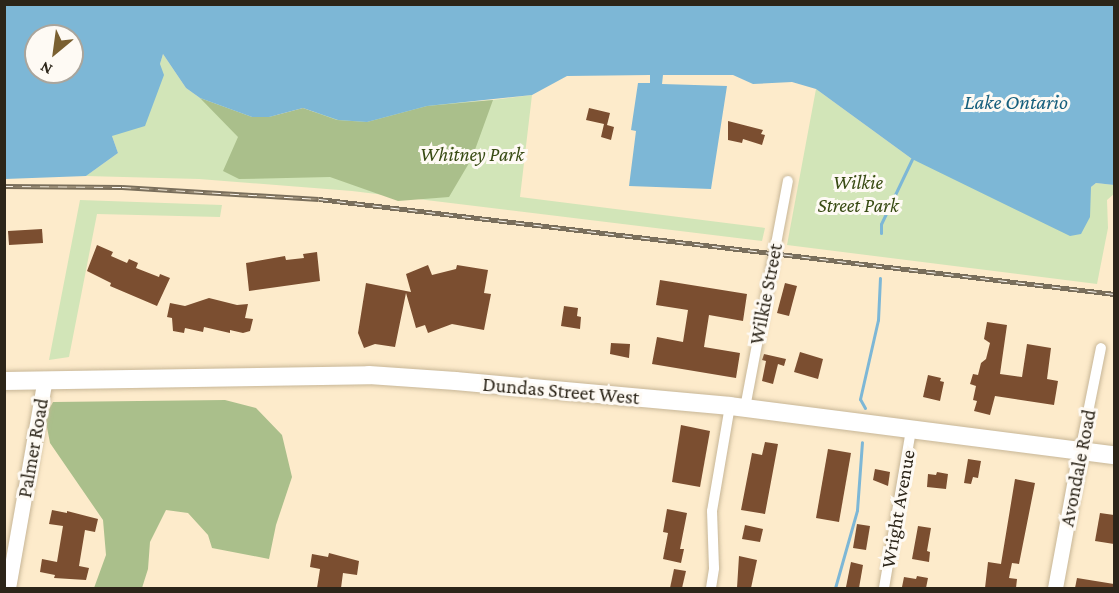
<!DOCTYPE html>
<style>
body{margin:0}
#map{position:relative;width:1119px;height:593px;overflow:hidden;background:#fdebcb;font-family:"Crimson Pro",serif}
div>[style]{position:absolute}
.green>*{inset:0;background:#d2e5b8}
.forest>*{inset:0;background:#aabf8b}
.water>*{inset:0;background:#7db7d6}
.stream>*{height:3px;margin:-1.5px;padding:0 1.5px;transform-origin:1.5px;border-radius:1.5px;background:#7db7d6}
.building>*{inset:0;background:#7b4e30}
.roads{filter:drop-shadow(0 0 2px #c7b697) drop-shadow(0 0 2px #c7b697)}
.street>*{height:10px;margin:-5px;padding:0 5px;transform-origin:5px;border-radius:5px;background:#fff}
.secondary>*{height:15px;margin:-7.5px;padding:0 7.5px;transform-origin:7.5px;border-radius:7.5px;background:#fff}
.primary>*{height:18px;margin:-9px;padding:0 9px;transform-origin:9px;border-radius:9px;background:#fff}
.rail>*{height:5px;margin-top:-2.5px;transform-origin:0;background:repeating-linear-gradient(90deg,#fefaf4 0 9px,#796e5b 0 18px);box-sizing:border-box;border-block:2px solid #796e5b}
span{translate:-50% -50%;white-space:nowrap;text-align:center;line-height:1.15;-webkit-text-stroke:6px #fefaf4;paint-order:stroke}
.park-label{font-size:20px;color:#384b13;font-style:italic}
.street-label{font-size:20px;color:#2c2519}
.water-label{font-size:21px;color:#165f7d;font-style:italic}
.frame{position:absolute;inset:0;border:6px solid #2c2519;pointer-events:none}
.north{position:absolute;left:24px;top:24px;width:60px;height:60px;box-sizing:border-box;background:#fefaf4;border:2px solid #aaa59c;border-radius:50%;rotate:209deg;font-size:16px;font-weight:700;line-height:24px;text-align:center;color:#2c2519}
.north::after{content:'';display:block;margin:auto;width:21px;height:27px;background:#7a6031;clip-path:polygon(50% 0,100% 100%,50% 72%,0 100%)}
</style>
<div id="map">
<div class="green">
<i style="clip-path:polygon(163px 54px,186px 88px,200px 98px,252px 117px,493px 100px,532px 95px,520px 197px,765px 228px,762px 241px,352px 191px,199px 179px,86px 176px,118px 153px,112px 136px,160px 64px)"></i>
<i style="clip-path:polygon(816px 89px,912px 159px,1091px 187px,1096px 183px,1114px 185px,1114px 194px,1107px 200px,1108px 228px,1097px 284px,787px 245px)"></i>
<i style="clip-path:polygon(80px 200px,222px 205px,220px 217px,97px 214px,69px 357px,49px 360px)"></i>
</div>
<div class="forest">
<i style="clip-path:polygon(200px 98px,252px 117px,269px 117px,303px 108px,337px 120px,367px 122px,427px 106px,493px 100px,472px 158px,449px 197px,398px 201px,330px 177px,239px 179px,223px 171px,238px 137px)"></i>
<i style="clip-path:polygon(225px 400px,256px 408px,282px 435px,292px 477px,276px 525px,269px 559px,212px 548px,208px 535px,188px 513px,166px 510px,150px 542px,148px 569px,142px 588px,94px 588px,106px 555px,103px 520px,50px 443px,45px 417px,53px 402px)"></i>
</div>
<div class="water">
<i style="clip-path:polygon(evenodd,4px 5px,1114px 5px,1114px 185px,1096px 183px,1091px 187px,1090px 217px,1081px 234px,1070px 236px,912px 159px,816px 89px,792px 82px,753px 84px,733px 75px,663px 75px,662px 84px,727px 86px,711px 189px,629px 186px,636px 131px,631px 130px,638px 83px,650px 83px,650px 75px,567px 76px,532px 95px,427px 106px,367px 122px,338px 120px,303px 108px,269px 117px,252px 117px,200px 98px,186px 88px,163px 54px,160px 64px,164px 75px,145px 126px,112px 136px,118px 153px,86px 176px,5px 179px,4px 5px,36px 36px,72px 36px,72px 72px,36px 72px,36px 36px)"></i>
</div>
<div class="stream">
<i style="left:881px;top:233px;width:9px;rotate:-90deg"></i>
<i style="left:881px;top:224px;width:72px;rotate:-64.5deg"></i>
<i style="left:865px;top:408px;width:10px;rotate:-119deg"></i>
<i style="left:860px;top:399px;width:81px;rotate:-77.2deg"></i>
<i style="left:878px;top:320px;width:42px;rotate:-87.3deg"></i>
<i style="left:835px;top:588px;width:81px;rotate:-74.2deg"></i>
<i style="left:857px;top:510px;width:68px;rotate:-85.8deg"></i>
</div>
<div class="building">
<i style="clip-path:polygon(589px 108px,610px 113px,607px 125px,614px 127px,611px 140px,601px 137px,604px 124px,586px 120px)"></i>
<i style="clip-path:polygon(728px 121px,763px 130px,761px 134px,765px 135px,762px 145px,743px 139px,742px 143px,728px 140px)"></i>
<i style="clip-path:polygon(42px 229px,43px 243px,9px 245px,8px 231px)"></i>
<i style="clip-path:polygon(97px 245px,113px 252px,111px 256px,127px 263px,129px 259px,138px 263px,136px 268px,159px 277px,160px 274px,170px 278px,157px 306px,110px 286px,111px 283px,87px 271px)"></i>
<i style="clip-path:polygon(317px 252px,320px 281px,249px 291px,246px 263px,285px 256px,286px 260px,304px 258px,303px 254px)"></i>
<i style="clip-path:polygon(428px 265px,432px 275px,456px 269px,457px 265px,488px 270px,484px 293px,491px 294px,484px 330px,452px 324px,428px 333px,425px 325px,416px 328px,406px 293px,395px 347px,375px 344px,364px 348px,358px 333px,366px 283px,411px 292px,406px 274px)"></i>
<i style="clip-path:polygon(660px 280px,747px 294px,743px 321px,709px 315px,704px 347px,740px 353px,736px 378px,652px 364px,657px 337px,683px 342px,688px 310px,656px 305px)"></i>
<i style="clip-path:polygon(785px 283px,797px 286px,789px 316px,777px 313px)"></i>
<i style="clip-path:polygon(209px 298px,237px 305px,248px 304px,245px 318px,253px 319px,250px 331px,243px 333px,230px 330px,230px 333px,204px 327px,203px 332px,185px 328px,184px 333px,173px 331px,172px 318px,167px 317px,170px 303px,185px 306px)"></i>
<i style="clip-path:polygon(564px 306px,578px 308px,577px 316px,581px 317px,580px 329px,561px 326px)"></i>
<i style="clip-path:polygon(987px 322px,1007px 325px,1000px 374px,1022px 377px,1027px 344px,1051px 348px,1047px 379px,1058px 381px,1054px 405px,995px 396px,990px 415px,974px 411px,977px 401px,973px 400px,976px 386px,970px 384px,973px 374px,978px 375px,981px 363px,986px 359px,990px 343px,984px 339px)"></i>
<i style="clip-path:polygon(611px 343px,630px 344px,629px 358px,610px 354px)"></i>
<i style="clip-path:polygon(800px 352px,823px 359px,818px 379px,794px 372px)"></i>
<i style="clip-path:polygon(764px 354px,786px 359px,784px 366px,778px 364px,773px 384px,762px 381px,766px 361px,762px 360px)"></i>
<i style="clip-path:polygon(928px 375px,941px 378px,940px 381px,944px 382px,940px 401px,923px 397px)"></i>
<i style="clip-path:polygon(681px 425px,710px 431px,700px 487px,672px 482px)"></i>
<i style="clip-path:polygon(765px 442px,778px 444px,765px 514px,741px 510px,752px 453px,762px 455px)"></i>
<i style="clip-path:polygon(828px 449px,851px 453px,839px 522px,816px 518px)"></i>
<i style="clip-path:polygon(968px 459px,981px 461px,978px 478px,973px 477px,971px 484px,964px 483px)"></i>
<i style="clip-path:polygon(875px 469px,890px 472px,888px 486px,873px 480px)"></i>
<i style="clip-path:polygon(937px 472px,948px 474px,946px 489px,927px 487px,928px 474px,936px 475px)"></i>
<i style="clip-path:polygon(1015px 479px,1035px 483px,1019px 564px,1012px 563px,1009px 578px,1017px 579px,1016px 588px,985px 588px,988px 562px,1001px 564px)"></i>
<i style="clip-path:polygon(667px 509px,687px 513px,680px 549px,684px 549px,681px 563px,663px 559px,668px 533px,663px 532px)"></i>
<i style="clip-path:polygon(52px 510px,67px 513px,67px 511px,98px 519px,95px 532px,85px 530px,79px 566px,89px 568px,86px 580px,54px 578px,55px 575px,40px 572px,42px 559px,57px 562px,63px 526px,49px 524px)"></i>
<i style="clip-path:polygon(1100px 513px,1114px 515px,1114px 544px,1095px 541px)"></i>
<i style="clip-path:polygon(857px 524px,870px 526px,866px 550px,853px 548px)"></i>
<i style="clip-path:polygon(745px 525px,763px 529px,760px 542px,742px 539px)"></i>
<i style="clip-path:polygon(918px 526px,931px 528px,927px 551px,930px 552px,929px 562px,912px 559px)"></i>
<i style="clip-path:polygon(329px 553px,359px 561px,357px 575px,343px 573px,341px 588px,317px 588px,320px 569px,310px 567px,312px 554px,328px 557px)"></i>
<i style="clip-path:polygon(739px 556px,757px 560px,751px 588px,737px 588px)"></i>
<i style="clip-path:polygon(851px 562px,863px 565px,859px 588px,846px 587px)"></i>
<i style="clip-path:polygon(674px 569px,686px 571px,682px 588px,670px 588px)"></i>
<i style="clip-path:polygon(917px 576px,928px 578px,926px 588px,902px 587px,904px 577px,916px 579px)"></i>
<i style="clip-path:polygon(1077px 578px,1114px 584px,1114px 588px,1075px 588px)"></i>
</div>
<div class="roads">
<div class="street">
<i style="left:745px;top:408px;width:231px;rotate:-79.3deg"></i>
<i style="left:1080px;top:452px;width:106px;rotate:-78.6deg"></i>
<i style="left:711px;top:588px;width:20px;rotate:-81deg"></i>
<i style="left:714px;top:568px;width:57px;rotate:-92deg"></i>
<i style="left:712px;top:511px;width:107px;rotate:-80.3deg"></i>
<i style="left:884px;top:588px;width:160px;rotate:-80.3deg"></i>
</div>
<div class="secondary">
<i style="left:8px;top:588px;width:212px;rotate:-80deg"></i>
<i style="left:1055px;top:588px;width:138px;rotate:-79.6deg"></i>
</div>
<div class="primary">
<i style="left:4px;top:381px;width:365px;rotate:-0.9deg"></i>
<i style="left:369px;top:375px;width:87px;rotate:3.9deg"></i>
<i style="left:456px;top:381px;width:275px;rotate:5.2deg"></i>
<i style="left:730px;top:406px;width:387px;rotate:7.3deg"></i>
</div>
</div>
<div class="rail">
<i style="left:4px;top:186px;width:118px;rotate:0.5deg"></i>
<i style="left:122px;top:187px;width:197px;rotate:3.5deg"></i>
<i style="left:319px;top:199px;width:801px;rotate:6.81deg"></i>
</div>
<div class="park-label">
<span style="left:472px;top:154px">Whitney Park</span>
<span style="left:858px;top:194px">Wilkie<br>Street Park</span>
</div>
<div class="street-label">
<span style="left:766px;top:294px;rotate:-79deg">Wilkie Street</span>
<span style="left:561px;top:391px;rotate:5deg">Dundas Street West</span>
<span style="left:33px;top:448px;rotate:-80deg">Palmer Road</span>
<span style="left:1078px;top:468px;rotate:-79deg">Avondale Road</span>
<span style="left:898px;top:509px;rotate:-80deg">Wright Avenue</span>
</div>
<div class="water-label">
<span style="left:1016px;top:102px">Lake Ontario</span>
</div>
<div class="frame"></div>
<div class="north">N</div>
</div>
